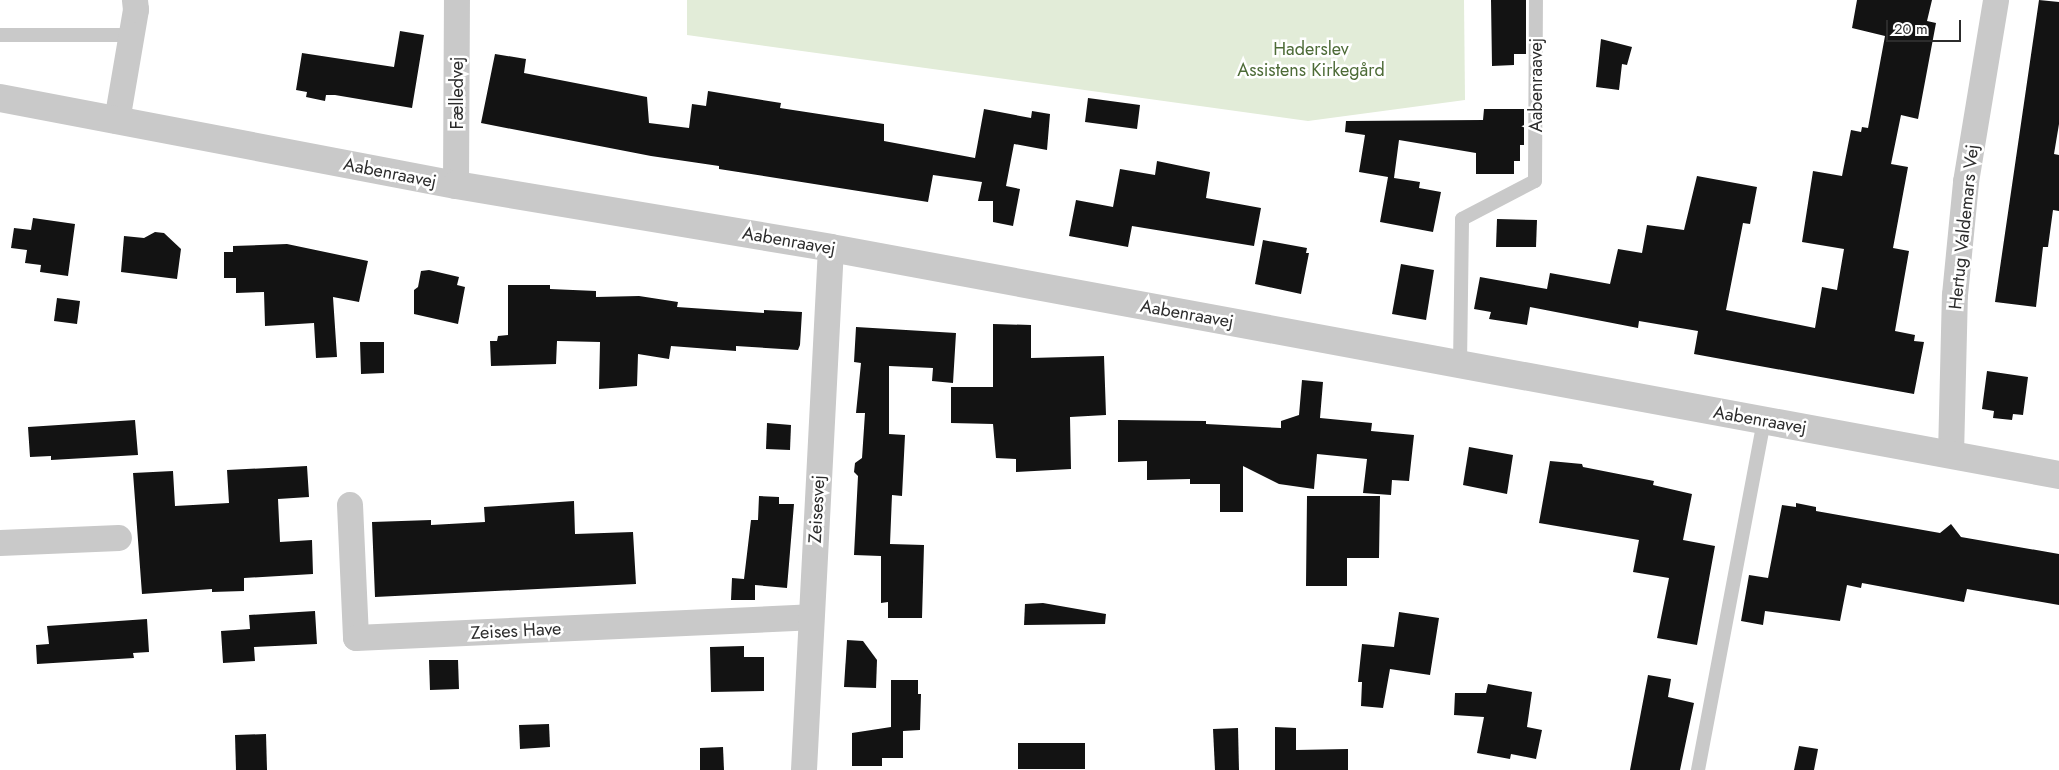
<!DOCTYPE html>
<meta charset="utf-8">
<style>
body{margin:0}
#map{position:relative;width:2059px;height:770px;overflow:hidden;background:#fff;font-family:Jost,sans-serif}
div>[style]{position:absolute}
.green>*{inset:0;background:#e2ecd8}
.building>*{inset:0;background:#131313}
.service>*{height:14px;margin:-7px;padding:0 7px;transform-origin:7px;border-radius:7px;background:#c9c9c9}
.minor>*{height:26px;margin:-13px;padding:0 13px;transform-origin:13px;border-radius:13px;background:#c9c9c9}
.tertiary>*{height:28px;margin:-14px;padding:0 14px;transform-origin:14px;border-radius:14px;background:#c9c9c9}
span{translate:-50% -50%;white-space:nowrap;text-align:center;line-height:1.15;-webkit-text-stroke:5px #fff;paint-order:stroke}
.park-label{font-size:18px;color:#4d6b37}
.street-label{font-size:18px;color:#2c2c2c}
.scale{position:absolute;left:1886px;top:20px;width:75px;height:22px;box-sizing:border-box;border:2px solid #2c2c2c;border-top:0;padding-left:6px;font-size:15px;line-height:18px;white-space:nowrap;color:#2c2c2c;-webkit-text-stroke:4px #fff;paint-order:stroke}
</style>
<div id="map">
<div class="green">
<i style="clip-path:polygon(687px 0,1464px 0,1465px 100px,1308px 121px,687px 35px)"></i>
</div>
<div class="building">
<i style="clip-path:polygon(1491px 0,1526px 0,1526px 54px,1514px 54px,1514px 65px,1492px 66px)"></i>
<i style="clip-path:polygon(1857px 0,1932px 0,1927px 21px,1936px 23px,1918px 119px,1901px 115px,1891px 164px,1908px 167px,1893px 248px,1909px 251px,1895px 331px,1915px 335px,1914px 341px,1924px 342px,1914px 394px,1694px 354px,1698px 331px,1639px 321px,1638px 328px,1530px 307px,1527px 325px,1489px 319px,1491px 312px,1474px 309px,1480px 277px,1547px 289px,1550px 273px,1610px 284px,1618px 249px,1642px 253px,1647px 225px,1684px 230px,1697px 176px,1757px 187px,1750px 224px,1743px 223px,1726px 310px,1815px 328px,1822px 287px,1837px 290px,1844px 249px,1802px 242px,1813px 171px,1842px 176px,1851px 130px,1861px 132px,1862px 127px,1868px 128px,1885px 36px,1852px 28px)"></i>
<i style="clip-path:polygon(2039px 0,2059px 2px,2059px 124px,2054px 154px,2059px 155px,2059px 211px,2053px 210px,2048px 247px,2043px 247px,2036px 307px,1995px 302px)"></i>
<i style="clip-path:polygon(400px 31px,424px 35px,412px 108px,335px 95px,326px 95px,325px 101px,306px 97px,307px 92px,296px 90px,302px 53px,394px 67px)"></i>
<i style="clip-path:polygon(1601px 39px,1632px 47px,1627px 65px,1622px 64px,1619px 90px,1596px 87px)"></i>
<i style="clip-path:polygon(495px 54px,526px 59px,524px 73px,647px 97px,649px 123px,689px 128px,692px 104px,706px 106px,708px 91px,781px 103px,780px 108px,884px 124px,884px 141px,975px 158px,984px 109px,1031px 118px,1032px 111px,1050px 114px,1047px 150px,1014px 144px,1006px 186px,1020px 189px,1013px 226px,993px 222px,993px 201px,978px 201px,982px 182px,933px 175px,928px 202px,719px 169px,719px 166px,651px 156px,481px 123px)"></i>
<i style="clip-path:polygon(1088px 98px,1140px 105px,1137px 129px,1085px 122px)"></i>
<i style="clip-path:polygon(1484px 109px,1524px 109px,1524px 145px,1520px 145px,1520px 161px,1514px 161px,1514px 174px,1476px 174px,1476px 153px,1399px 140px,1394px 178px,1420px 182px,1419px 188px,1441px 192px,1433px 232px,1380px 222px,1388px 177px,1359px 172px,1365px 135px,1345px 132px,1346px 121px,1483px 120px)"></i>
<i style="clip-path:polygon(1157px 161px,1210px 172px,1206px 198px,1261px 208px,1254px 246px,1132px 226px,1128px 247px,1069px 236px,1076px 200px,1113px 207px,1120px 169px,1155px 175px)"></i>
<i style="clip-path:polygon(33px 218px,75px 224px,68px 276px,40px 272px,41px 265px,25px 263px,27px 250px,11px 248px,14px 228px,31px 230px)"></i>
<i style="clip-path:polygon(1497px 219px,1537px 220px,1536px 247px,1496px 247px)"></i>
<i style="clip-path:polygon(155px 232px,164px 233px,181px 249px,177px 279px,121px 272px,124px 236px,144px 238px)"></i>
<i style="clip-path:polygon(1263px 240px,1307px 248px,1306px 253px,1309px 253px,1301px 294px,1255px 284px)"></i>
<i style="clip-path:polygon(287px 244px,368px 261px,359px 302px,333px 297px,337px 357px,316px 358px,314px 323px,265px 326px,264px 292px,236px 293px,236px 278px,224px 278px,224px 252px,233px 252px,233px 246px)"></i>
<i style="clip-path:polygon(1401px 264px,1434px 270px,1426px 320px,1392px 314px)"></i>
<i style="clip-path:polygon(429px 270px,459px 277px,457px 285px,465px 287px,458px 324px,414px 314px,414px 290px,418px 287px,421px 271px)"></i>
<i style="clip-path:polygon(508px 285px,550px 285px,550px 289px,596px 291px,596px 297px,639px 296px,678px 302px,677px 307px,764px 313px,764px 310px,802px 312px,800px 345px,798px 350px,736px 346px,736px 351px,671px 346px,669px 359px,638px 354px,637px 386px,599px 389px,600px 342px,557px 341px,556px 364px,491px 366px,490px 341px,497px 341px,498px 336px,508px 335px)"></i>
<i style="clip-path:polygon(57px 298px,80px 301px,77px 324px,54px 321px)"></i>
<i style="clip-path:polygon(993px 324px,1031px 325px,1031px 358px,1104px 356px,1106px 415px,1070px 417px,1071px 469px,1016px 472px,1016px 459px,996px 458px,993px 424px,951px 423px,951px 387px,993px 387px)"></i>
<i style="clip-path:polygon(856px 327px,956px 333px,953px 383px,932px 381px,933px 368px,889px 366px,889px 434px,905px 435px,902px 496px,892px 495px,890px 544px,924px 545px,922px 618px,888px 618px,888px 602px,881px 603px,881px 556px,854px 555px,858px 476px,854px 472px,855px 463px,862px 458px,865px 413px,856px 413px,861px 363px,854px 362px)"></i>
<i style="clip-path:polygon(360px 342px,384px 342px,384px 373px,361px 374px)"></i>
<i style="clip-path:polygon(1987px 371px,2028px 377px,2023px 415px,2013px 414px,2012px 420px,1993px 418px,1994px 411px,1982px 409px)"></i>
<i style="clip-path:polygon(1302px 380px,1323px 382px,1320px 418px,1372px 423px,1371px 431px,1414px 435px,1409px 481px,1392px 480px,1391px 495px,1363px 493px,1367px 459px,1317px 454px,1314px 489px,1279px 484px,1243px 466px,1243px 512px,1220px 512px,1220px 484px,1190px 484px,1190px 479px,1147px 480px,1147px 461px,1118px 462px,1118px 420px,1206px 421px,1206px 424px,1281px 428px,1281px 421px,1299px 415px)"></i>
<i style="clip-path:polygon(135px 420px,138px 455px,51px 460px,51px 456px,30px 457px,28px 427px)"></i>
<i style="clip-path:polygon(767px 423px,791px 425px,790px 450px,766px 449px)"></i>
<i style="clip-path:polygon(1469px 447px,1513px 455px,1507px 494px,1463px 485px)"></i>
<i style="clip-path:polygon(1550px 461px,1582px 464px,1583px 467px,1654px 481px,1653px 485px,1692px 494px,1683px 540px,1715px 546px,1697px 645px,1657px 638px,1669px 578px,1633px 572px,1639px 540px,1539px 523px)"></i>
<i style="clip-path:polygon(307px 466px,309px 497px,278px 499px,280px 542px,312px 540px,313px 574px,244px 578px,244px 591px,212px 592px,212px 589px,142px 594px,133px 473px,173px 471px,175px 506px,229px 503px,227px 470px)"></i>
<i style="clip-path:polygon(759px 496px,779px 497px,779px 504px,794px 504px,787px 588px,755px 585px,755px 600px,731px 600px,732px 578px,744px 579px,751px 520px,758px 520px)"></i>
<i style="clip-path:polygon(1307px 496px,1380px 496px,1379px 558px,1347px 558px,1347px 586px,1306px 586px)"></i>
<i style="clip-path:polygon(574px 501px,575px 534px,633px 532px,636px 584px,375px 597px,372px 522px,431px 520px,431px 525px,485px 522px,484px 507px)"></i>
<i style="clip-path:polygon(1796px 503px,1816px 507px,1816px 511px,1940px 533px,1951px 524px,1961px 537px,2059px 554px,2059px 605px,1967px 589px,1964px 602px,1862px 583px,1861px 588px,1847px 585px,1840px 621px,1765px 611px,1763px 625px,1741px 621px,1749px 575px,1768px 578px,1782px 505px,1796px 507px)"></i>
<i style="clip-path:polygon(1043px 603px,1106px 614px,1105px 624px,1024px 625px,1025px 604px)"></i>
<i style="clip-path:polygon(315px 611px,317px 644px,254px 647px,255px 661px,223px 663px,221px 631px,250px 629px,249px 615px)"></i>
<i style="clip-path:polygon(1399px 612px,1439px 618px,1430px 675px,1390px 669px,1383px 708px,1361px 706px,1362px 682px,1358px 682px,1362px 644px,1394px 647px)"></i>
<i style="clip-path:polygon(147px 619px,149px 652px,133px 653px,134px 658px,37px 664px,36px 645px,49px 644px,47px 626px)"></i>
<i style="clip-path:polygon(847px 640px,863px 641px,877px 660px,876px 688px,844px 687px)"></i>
<i style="clip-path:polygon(744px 646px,744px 657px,764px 657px,764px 691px,711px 692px,710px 647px)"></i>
<i style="clip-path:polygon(429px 660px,458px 660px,459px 689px,430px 690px)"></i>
<i style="clip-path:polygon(1648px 675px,1671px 679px,1668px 697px,1694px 703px,1680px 770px,1630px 770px)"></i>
<i style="clip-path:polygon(891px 680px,918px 680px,918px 694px,921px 694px,920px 730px,903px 731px,903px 758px,882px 758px,882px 766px,852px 766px,852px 733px,891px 727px)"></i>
<i style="clip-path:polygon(1488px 684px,1532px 692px,1527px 727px,1542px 730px,1536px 759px,1511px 754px,1510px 759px,1477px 753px,1484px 717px,1454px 715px,1455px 693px,1486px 693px)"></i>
<i style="clip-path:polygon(549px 724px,550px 747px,520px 749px,519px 725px)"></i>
<i style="clip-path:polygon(1275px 727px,1296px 728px,1296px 750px,1348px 749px,1348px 770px,1275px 770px)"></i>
<i style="clip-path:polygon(1238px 728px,1239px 770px,1215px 770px,1213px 729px)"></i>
<i style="clip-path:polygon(266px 734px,267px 770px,236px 770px,235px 735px)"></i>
<i style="clip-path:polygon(1018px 743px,1085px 743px,1085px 769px,1018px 769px)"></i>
<i style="clip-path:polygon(1799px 746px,1818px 749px,1814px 770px,1794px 770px)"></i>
<i style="clip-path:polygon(723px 747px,724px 770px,700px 770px,700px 748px)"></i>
</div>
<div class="service">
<i style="left:0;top:35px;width:132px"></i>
<i style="left:1460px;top:365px;width:146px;rotate:-89.2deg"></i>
<i style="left:1462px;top:219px;width:82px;rotate:-27.5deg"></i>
<i style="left:1535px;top:181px;width:181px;rotate:-89.7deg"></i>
<i style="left:1698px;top:770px;width:355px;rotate:-79.3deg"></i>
</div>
<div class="minor">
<i style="left:117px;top:121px;width:113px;rotate:-80.3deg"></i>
<i style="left:136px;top:10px;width:10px;rotate:-96deg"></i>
<i style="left:456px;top:185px;width:185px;rotate:-89.7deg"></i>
<i style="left:1951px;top:455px;width:160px;rotate:-88.6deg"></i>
<i style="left:1955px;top:295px;width:114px;rotate:-84.4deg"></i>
<i style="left:1966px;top:182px;width:184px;rotate:-80.6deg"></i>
<i style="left:350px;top:505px;width:133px;rotate:87.4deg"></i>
<i style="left:356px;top:638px;width:455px;rotate:-2.6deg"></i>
<i style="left:0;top:543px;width:119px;rotate:-2.4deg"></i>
<i style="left:804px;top:770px;width:523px;rotate:-87.04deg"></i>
</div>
<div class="tertiary">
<i style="left:0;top:98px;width:464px;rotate:10.8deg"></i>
<i style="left:456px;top:185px;width:380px;rotate:9.5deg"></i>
<i style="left:831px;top:248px;width:1249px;rotate:10.47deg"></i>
</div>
<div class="park-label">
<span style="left:1311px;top:60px">Haderslev<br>Assistens Kirkegård</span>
</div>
<div class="street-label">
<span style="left:1536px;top:85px;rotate:-90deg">Aabenraavej</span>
<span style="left:457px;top:93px;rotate:-90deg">Fælledvej</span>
<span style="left:390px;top:173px;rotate:11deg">Aabenraavej</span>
<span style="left:1964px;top:227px;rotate:-84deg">Hertug Valdemars Vej</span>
<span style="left:789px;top:241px;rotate:10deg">Aabenraavej</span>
<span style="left:1187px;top:314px;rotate:10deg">Aabenraavej</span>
<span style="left:1760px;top:420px;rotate:10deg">Aabenraavej</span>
<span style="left:817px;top:509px;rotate:-87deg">Zeisesvej</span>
<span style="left:516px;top:631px;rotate:-3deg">Zeises Have</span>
</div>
<div class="scale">20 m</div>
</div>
